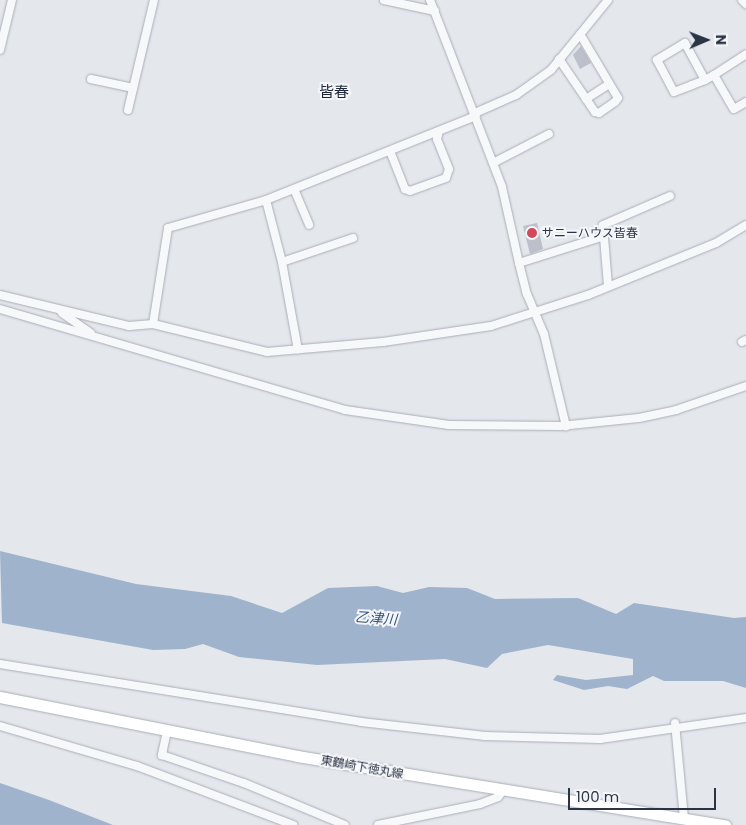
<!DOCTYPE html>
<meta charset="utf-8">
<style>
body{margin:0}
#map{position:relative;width:746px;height:825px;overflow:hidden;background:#e4e7ec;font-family:Poppins,"Noto Sans JP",sans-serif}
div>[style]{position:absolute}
.water>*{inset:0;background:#9fb4cc}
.building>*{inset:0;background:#bbc0ca}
.roads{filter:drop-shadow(0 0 1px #a9aeb7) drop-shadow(0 0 1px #a9aeb7)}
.street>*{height:8px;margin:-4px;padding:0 4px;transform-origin:4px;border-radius:4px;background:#f7f8fa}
.secondary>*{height:11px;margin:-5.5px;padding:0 5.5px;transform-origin:5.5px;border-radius:5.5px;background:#fff}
.dots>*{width:14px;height:14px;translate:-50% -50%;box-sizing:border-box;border:2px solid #f4f6f9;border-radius:50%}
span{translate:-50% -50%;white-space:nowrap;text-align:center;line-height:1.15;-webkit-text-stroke:4px #f4f6f9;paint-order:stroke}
.poi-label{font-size:12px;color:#2b3445}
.left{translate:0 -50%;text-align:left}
.street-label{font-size:12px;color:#2b3445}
.water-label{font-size:14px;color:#34527a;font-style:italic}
.quarter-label{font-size:15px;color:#1d2536}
.north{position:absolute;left:681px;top:15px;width:50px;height:50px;-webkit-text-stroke:4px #f4f6f9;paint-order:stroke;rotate:89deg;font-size:14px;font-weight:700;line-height:20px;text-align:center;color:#2b3445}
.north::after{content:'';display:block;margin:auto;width:18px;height:22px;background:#2b3445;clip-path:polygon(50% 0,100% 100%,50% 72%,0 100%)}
.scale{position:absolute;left:568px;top:788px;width:148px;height:22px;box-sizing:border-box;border:2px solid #2b3445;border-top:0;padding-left:6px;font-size:15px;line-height:18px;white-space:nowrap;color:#2b3445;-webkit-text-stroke:4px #f4f6f9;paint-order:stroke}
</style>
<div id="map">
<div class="water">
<i style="clip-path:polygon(0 551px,136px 584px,231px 596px,282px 613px,328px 588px,377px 586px,403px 593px,429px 587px,467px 588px,495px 599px,578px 598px,616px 614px,634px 603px,734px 618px,746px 617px,746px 688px,723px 681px,664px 681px,653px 676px,627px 689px,608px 686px,584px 690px,553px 680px,557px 675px,586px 680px,633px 675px,633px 659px,548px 645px,502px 654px,487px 668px,445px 659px,317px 665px,239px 657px,203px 644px,185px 649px,153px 650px,2px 623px)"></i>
<i style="clip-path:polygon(0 783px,49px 800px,113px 825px,0 825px)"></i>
</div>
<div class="building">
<i style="clip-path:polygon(581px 46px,591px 63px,580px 69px,573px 55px)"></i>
<i style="clip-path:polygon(537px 223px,543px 249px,530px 254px,523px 226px)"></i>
</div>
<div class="roads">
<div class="street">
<i style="left:384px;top:0;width:52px;rotate:12.2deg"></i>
<i style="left:430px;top:0;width:200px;rotate:68.9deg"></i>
<i style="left:502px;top:187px;width:78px;rotate:77.4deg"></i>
<i style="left:519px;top:263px;width:32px;rotate:76deg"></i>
<i style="left:527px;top:294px;width:43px;rotate:67deg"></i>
<i style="left:544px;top:334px;width:95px;rotate:76.6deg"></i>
<i style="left:742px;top:0;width:6px;rotate:45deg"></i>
<i style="left:0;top:50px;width:51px;rotate:-76.5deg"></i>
<i style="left:559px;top:59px;width:64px;rotate:55.8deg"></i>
<i style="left:595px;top:112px;width:4px;rotate:14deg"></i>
<i style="left:599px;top:113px;width:19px;rotate:-35deg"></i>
<i style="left:615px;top:102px;width:5px;rotate:-53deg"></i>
<i style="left:618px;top:98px;width:74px;rotate:-120.7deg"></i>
<i style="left:714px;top:75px;width:39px;rotate:60deg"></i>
<i style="left:734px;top:109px;width:14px;rotate:-30deg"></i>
<i style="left:91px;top:79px;width:43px;rotate:12.1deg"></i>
<i style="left:705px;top:80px;width:42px;rotate:-118.4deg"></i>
<i style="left:685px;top:43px;width:33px;rotate:149deg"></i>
<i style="left:657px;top:60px;width:36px;rotate:62deg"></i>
<i style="left:674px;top:92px;width:19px;rotate:-21deg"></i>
<i style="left:692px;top:85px;width:14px;rotate:-21deg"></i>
<i style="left:705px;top:80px;width:10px;rotate:-29deg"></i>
<i style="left:714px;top:75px;width:38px;rotate:-33deg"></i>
<i style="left:586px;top:99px;width:27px;rotate:-33deg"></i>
<i style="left:128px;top:110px;width:113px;rotate:-76.7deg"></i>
<i style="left:475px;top:113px;width:45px;rotate:-23.7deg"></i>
<i style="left:516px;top:95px;width:43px;rotate:-35.5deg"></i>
<i style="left:551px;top:70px;width:90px;rotate:-50.8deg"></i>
<i style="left:390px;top:151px;width:41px;rotate:68.5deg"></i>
<i style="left:405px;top:189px;width:5px;rotate:22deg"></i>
<i style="left:410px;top:191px;width:38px;rotate:-20deg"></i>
<i style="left:446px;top:178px;width:9px;rotate:-72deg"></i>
<i style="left:449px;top:169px;width:32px;rotate:-112deg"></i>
<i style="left:437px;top:139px;width:8px;rotate:-76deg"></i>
<i style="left:493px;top:163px;width:63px;rotate:-27.4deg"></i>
<i style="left:294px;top:189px;width:39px;rotate:67deg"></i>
<i style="left:266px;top:200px;width:64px;rotate:75.5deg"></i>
<i style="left:282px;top:262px;width:89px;rotate:79.7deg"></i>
<i style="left:282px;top:262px;width:75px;rotate:-18.7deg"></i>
<i style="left:519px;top:263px;width:89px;rotate:-17.6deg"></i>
<i style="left:608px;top:286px;width:61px;rotate:-94.7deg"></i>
<i style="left:603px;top:225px;width:73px;rotate:-23.4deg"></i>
<i style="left:0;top:295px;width:133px;rotate:13.5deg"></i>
<i style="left:129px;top:326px;width:24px;rotate:-5deg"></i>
<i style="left:153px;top:324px;width:117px;rotate:13.8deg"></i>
<i style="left:267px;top:352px;width:116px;rotate:-4.9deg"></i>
<i style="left:383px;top:342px;width:109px;rotate:-8.4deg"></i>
<i style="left:491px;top:326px;width:46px;rotate:-17.7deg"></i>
<i style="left:535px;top:312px;width:56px;rotate:-17.8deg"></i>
<i style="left:588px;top:295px;width:138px;rotate:-22.1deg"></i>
<i style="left:716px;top:243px;width:35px;rotate:-31deg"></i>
<i style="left:0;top:309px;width:359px;rotate:16.3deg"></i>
<i style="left:345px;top:410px;width:105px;rotate:8.2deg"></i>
<i style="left:449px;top:425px;width:111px;rotate:0.5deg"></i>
<i style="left:560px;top:426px;width:79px;rotate:-5.8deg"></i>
<i style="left:639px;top:418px;width:38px;rotate:-12deg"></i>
<i style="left:676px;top:410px;width:74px;rotate:-18.9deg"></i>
<i style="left:62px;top:313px;width:35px;rotate:35deg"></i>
<i style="left:153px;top:324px;width:97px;rotate:-81.1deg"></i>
<i style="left:168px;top:228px;width:102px;rotate:-15.9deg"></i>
<i style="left:266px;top:200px;width:226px;rotate:-21.8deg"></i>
<i style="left:742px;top:342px;width:4px;rotate:-27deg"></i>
<i style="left:0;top:664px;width:366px;rotate:9.1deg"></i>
<i style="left:361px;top:722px;width:125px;rotate:6.4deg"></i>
<i style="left:485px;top:736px;width:115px;rotate:1.5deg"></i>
<i style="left:600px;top:739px;width:148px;rotate:-8.2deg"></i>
<i style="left:675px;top:723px;width:95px;rotate:84.6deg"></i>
<i style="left:0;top:726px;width:143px;rotate:16.3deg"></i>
<i style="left:137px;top:766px;width:167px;rotate:20.7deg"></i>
<i style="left:167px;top:731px;width:25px;rotate:102deg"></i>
<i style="left:162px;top:755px;width:87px;rotate:18.9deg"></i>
<i style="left:244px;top:783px;width:109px;rotate:22.6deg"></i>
<i style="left:378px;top:825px;width:104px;rotate:-11.6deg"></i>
<i style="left:480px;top:804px;width:19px;rotate:-21deg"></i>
<i style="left:498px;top:797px;width:8px;rotate:-50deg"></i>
</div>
<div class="secondary">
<i style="left:0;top:697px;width:303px;rotate:11.2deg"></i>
<i style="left:297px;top:756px;width:434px;rotate:9.2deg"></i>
</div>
</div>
<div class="dots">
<i style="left:532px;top:233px;background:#d1495b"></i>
</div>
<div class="poi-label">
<span class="left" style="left:542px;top:233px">サニーハウス皆春</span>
</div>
<div class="street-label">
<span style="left:362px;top:767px;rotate:10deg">東鶴崎下徳丸線</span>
</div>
<div class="water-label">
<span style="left:376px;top:618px;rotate:4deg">乙津川</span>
</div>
<div class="quarter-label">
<span style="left:334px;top:92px">皆春</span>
</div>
<div class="north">N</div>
<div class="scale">100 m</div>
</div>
